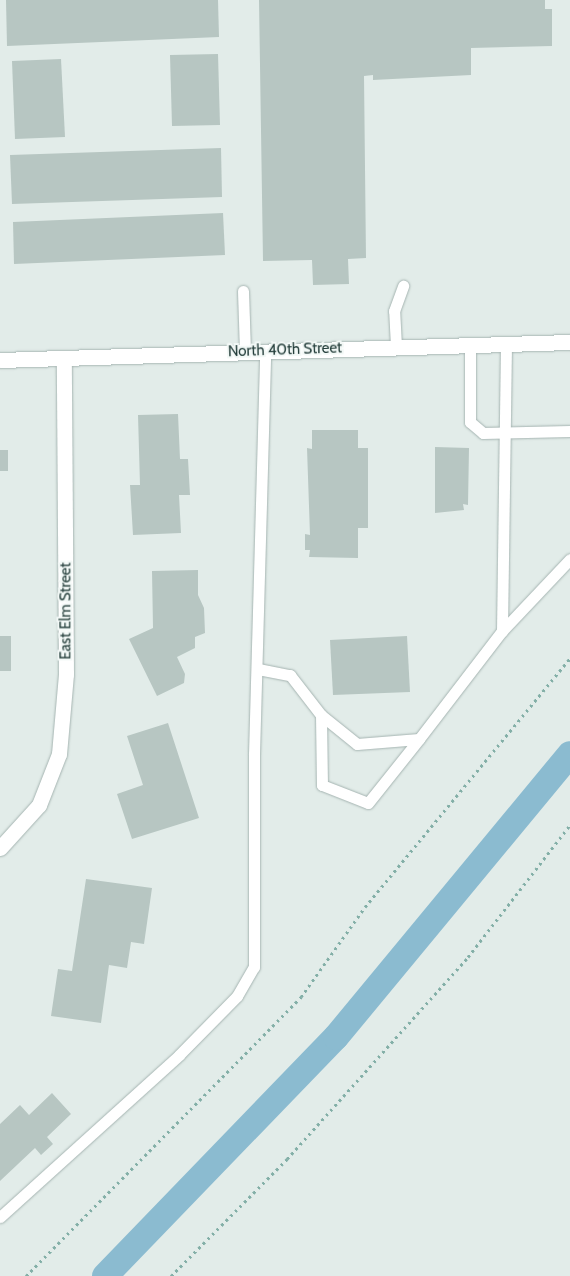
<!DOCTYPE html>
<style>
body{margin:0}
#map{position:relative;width:570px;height:1276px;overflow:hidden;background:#e2ece9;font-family:Cabin,sans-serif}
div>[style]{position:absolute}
.canal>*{height:26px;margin:-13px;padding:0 13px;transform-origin:13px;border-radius:13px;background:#8bbbd0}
.building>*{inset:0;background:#b7c6c2}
.path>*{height:3px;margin-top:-1.5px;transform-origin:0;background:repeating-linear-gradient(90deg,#83afa7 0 2.5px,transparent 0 6.5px)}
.roads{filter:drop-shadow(0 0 1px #a5b4b1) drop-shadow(0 0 1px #a5b4b1)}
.service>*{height:11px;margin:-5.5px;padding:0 5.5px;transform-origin:5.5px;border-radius:5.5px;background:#fff}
.minor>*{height:15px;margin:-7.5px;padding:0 7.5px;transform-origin:7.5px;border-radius:7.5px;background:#fff}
.secondary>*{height:15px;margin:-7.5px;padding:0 7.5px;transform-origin:7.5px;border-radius:7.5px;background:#fff}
span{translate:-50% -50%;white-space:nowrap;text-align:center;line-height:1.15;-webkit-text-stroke:4px #f2f8f6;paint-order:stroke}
.street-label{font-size:15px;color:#223c39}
</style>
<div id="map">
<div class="canal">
<i style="left:105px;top:1276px;width:332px;rotate:-46deg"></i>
<i style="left:336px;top:1037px;width:367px;rotate:-50.4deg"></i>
</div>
<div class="building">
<i style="clip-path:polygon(6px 0,218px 0,219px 37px,7px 46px)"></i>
<i style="clip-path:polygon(259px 0,545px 0,545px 9px,552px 9px,552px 46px,471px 48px,471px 75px,373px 80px,373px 75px,364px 76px,366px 258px,348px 259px,349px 284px,313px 285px,312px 260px,263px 261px)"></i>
<i style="clip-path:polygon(218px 54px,220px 125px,172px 126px,170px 55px)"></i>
<i style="clip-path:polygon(61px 59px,65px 137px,15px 139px,12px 61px)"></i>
<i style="clip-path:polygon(221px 148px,222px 197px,12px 204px,10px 155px)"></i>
<i style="clip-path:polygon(223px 213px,225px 255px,14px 264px,13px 222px)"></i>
<i style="clip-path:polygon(178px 414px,180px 459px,188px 459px,190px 495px,179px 495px,181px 533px,133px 535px,130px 485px,140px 485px,138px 415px)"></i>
<i style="clip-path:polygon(312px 430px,358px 430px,358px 448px,368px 448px,368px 528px,358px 528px,358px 558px,309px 557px,310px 550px,305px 550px,305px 534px,310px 535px,307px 448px,312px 449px)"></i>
<i style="clip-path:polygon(435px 447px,469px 448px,468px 505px,463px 504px,464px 510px,435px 513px)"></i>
<i style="clip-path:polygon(0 450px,8px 450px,8px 471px,0 471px)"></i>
<i style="clip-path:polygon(198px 570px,198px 595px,204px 608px,205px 633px,195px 637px,195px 648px,177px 657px,185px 674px,184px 683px,157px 696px,129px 639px,153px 628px,152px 571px)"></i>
<i style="clip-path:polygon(0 636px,11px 636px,11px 671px,0 671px)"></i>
<i style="clip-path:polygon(407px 636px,410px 692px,333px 695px,330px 640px)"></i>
<i style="clip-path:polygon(168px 723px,199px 818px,132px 839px,117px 794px,143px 785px,127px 736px)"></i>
<i style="clip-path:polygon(86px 879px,152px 888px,144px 944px,131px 942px,127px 968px,109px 965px,101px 1023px,51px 1016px,58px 969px,72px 971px)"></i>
<i style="clip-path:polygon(52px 1093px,71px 1114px,47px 1137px,53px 1144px,41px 1155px,35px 1148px,0 1181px,0 1124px,20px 1105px,29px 1115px)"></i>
</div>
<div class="path">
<i style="left:26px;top:1276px;width:392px;rotate:-45.4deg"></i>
<i style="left:301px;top:997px;width:110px;rotate:-54.6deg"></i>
<i style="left:365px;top:907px;width:323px;rotate:-50.5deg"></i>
<i style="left:171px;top:1276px;width:165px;rotate:-45.2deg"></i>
<i style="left:287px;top:1159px;width:271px;rotate:-48.1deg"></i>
<i style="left:468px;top:957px;width:167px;rotate:-52.3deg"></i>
</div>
<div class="roads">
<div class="service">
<i style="left:243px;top:291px;width:60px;rotate:88.1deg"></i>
<i style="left:470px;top:345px;width:77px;rotate:90deg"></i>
<i style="left:470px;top:422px;width:17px;rotate:40deg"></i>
<i style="left:483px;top:433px;width:87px;rotate:-1.3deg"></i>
<i style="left:396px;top:346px;width:35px;rotate:-93deg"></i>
<i style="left:394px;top:311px;width:27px;rotate:-70deg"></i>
<i style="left:502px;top:631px;width:99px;rotate:-46.6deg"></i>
<i style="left:258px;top:669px;width:33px;rotate:11deg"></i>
<i style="left:290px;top:675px;width:51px;rotate:52.2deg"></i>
<i style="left:321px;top:715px;width:46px;rotate:38.9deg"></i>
<i style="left:357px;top:744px;width:62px;rotate:-4.6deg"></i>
<i style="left:419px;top:739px;width:136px;rotate:-52.5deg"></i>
<i style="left:502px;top:631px;width:287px;rotate:-89.2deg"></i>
<i style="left:321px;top:715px;width:70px;rotate:89.2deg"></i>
<i style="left:322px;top:785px;width:49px;rotate:21.4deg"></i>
<i style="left:368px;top:803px;width:82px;rotate:-51.4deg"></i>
<i style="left:0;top:1217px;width:241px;rotate:-42.1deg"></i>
<i style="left:179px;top:1055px;width:83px;rotate:-45.5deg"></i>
<i style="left:237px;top:996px;width:34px;rotate:-60deg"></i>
<i style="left:254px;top:967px;width:213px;rotate:-90deg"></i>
<i style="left:254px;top:754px;width:404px;rotate:-88.4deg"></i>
</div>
<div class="minor">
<i style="left:0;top:848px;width:58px;rotate:-47.8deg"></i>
<i style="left:39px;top:805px;width:55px;rotate:-68.6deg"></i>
<i style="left:59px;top:754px;width:80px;rotate:-85deg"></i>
<i style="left:66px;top:674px;width:316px;rotate:-90.4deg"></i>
</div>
<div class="secondary">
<i style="left:0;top:360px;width:570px;rotate:-1.81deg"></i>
</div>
</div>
<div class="street-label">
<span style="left:285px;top:350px;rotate:-2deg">North 40th Street</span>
<span style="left:66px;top:611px;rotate:-90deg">East Elm Street</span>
</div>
</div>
